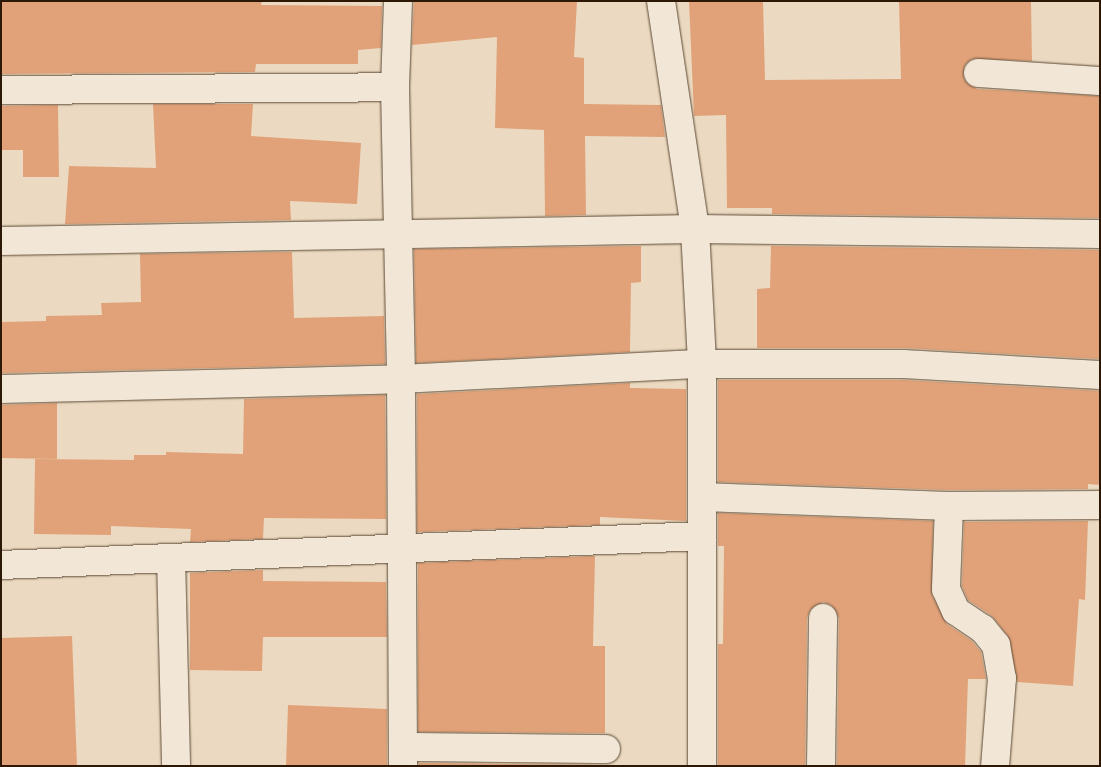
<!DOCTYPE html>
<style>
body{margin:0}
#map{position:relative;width:1101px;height:767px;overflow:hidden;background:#ebdac1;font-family:"Old Standard TT",serif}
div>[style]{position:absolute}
.building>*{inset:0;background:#e1a279}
.roads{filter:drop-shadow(0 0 1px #5c4834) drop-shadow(0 0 1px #5c4834)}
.street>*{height:28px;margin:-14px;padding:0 14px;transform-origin:14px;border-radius:14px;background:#f2e7d7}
span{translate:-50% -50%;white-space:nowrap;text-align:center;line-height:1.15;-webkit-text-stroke:4.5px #f2e7d7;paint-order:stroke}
.frame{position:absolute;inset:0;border:2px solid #2d1805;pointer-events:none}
</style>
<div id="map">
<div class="building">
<i style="clip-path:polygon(1px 1px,262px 1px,261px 5px,382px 6px,381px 48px,358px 50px,358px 64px,256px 64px,255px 72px,1px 74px)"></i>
<i style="clip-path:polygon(414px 1px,577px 1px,574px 57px,584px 58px,584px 104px,661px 105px,665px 137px,585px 136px,586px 215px,545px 216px,544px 130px,495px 128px,497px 37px,412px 45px)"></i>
<i style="clip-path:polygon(689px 1px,763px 1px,765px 80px,901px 79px,899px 1px,1031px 1px,1032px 61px,972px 59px,965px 65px,964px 79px,977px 89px,1100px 96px,1100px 218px,772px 214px,772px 208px,727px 208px,726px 115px,694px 116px)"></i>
<i style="clip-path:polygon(153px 104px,253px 104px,251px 136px,361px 143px,357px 204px,290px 201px,291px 220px,65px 224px,69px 166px,156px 168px)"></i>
<i style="clip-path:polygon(58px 105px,59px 177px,23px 177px,23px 150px,1px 150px,1px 106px)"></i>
<i style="clip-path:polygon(641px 246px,641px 282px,631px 283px,630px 352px,416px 363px,414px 249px)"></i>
<i style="clip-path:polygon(771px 246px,1100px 250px,1100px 359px,904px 348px,757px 348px,757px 289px,770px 288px)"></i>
<i style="clip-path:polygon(292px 252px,294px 318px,384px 316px,385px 364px,1px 373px,1px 322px,46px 321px,46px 316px,102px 315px,101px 303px,141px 302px,140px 254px)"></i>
<i style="clip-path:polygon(718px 380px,903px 380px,1100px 391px,1100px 485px,1088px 484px,1088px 489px,949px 490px,718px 482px)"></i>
<i style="clip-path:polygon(630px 383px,630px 388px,686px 389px,686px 521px,600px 517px,600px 525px,417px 532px,417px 394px)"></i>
<i style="clip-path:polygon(385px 395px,386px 519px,264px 518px,263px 539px,190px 542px,191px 529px,111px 526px,111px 535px,34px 534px,35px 459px,134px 460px,134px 455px,166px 455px,166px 452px,243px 454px,244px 399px)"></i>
<i style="clip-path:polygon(57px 403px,57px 459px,1px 458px,1px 405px)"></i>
<i style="clip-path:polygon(718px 513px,933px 521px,932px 595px,947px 624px,972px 641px,981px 652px,986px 679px,968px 679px,965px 766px,837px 766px,839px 618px,831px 605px,823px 602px,810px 610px,807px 618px,805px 766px,718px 766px,718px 644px,723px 644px,724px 546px,718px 546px)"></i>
<i style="clip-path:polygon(1088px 521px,1085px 600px,1079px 599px,1073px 686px,1017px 682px,1008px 636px,992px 616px,968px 600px,962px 586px,964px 522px)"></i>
<i style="clip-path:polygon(595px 556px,593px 646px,605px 646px,605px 733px,418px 732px,418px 563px)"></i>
<i style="clip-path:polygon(263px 570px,263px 581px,386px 582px,387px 637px,263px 637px,262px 671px,190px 670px,190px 573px)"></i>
<i style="clip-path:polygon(72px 636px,77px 766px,1px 766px,1px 638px)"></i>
<i style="clip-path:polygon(288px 705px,387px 709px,387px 766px,286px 766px)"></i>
<i style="clip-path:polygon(419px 763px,605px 765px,605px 766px,419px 766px)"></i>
</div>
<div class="roads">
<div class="street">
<i style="left:398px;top:1px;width:86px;rotate:92deg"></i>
<i style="left:395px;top:87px;width:292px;rotate:88.8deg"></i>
<i style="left:401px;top:379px;width:387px;rotate:89.7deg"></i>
<i style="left:661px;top:1px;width:231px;rotate:81.5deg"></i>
<i style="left:695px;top:229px;width:135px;rotate:87deg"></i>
<i style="left:702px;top:364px;width:402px;rotate:90deg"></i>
<i style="left:978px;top:73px;width:122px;rotate:3.8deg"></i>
<i style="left:1px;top:90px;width:394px;rotate:-0.4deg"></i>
<i style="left:1px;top:241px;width:694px;rotate:-0.99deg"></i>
<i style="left:695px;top:229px;width:405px;rotate:0.7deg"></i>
<i style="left:1px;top:389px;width:400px;rotate:-1.4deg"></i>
<i style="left:401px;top:379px;width:301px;rotate:-2.9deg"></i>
<i style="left:702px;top:364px;width:201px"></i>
<i style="left:903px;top:364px;width:197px;rotate:3.2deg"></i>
<i style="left:702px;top:497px;width:247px;rotate:2.1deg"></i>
<i style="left:949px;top:506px;width:151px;rotate:-0.4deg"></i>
<i style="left:949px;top:506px;width:83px;rotate:92.1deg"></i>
<i style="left:946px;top:589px;width:24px;rotate:66deg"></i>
<i style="left:956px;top:611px;width:32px;rotate:34deg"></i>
<i style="left:983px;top:629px;width:21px;rotate:51deg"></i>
<i style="left:996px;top:645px;width:34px;rotate:80deg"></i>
<i style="left:1002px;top:678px;width:88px;rotate:94.5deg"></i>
<i style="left:171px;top:558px;width:208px;rotate:88.6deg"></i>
<i style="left:1px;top:565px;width:702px;rotate:-2.37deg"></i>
<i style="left:403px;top:747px;width:203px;rotate:0.6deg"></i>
<i style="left:821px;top:766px;width:148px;rotate:-89.2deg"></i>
</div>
</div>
<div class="frame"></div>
</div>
